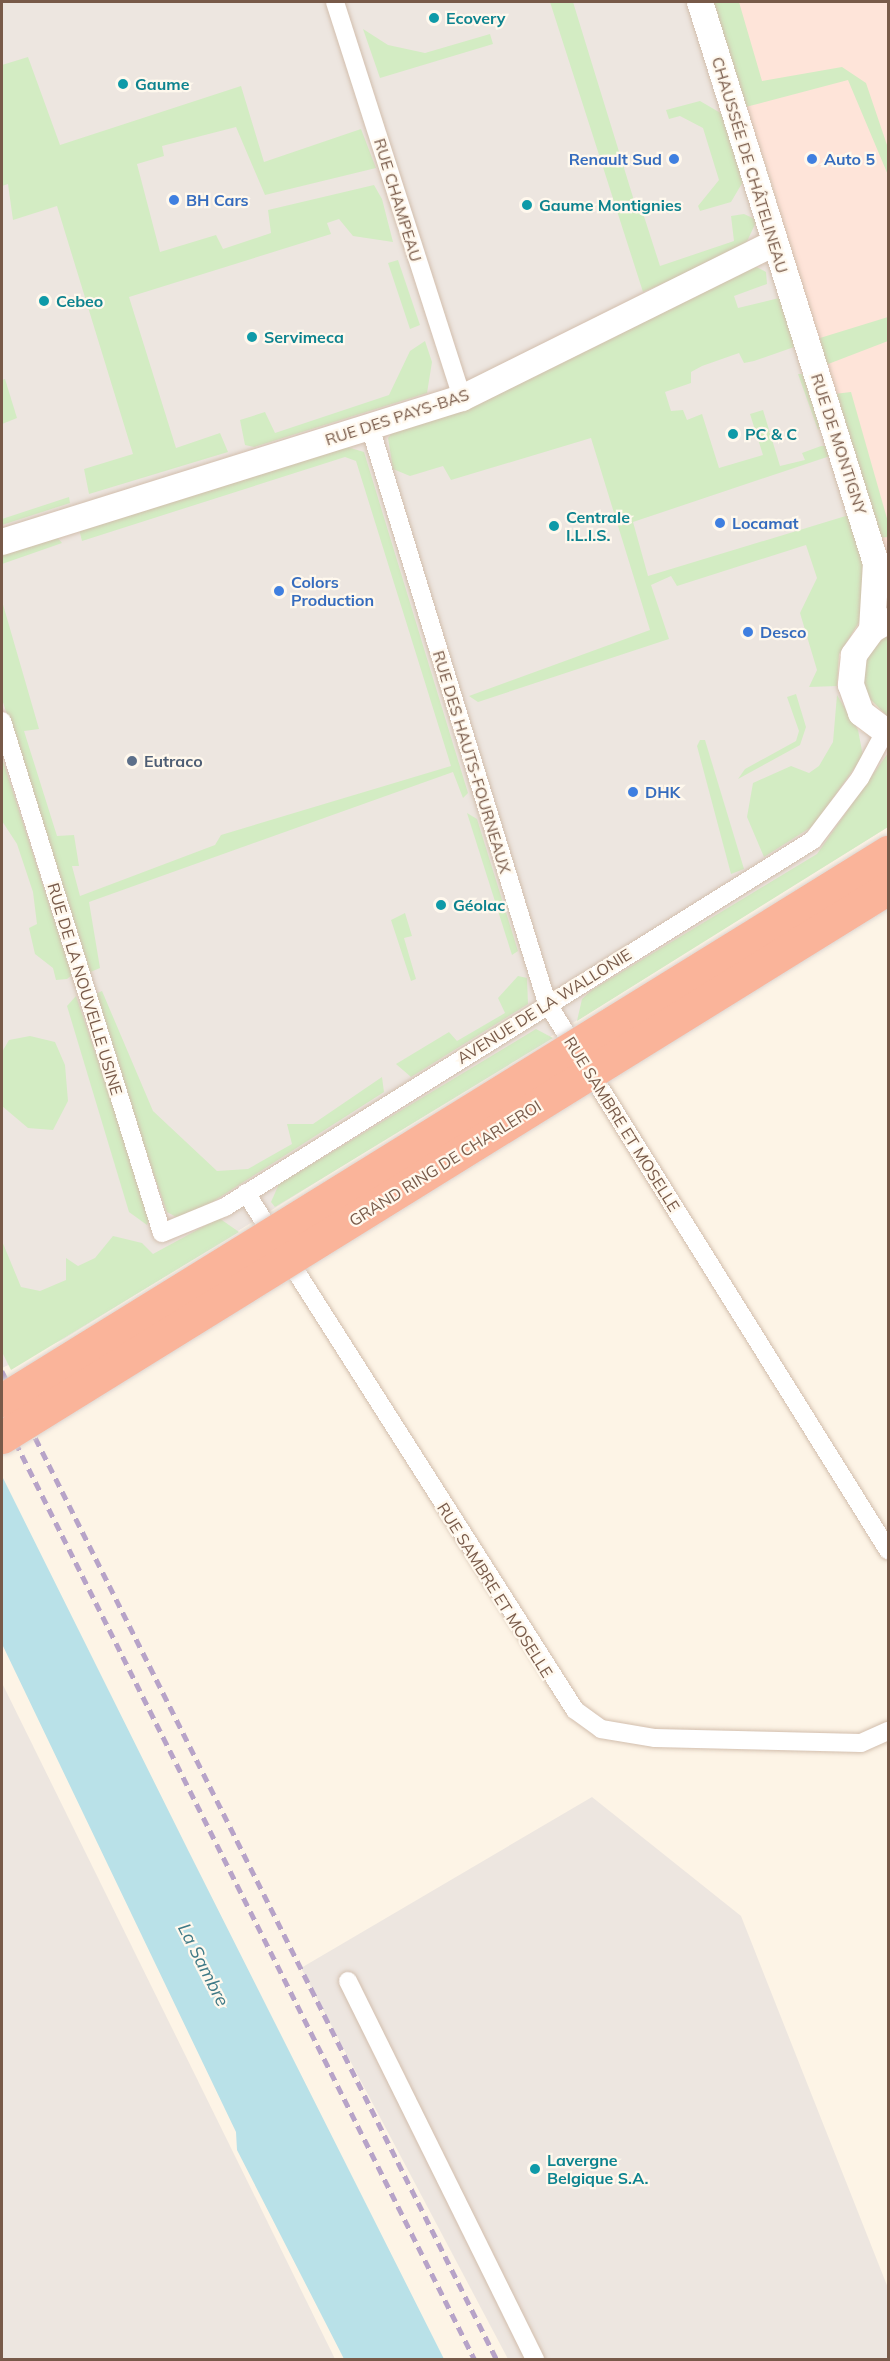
<!DOCTYPE html>
<meta charset="utf-8">
<style>
body{margin:0}
#map{position:relative;width:890px;height:2361px;overflow:hidden;background:#fdf4e6;font-family:Mulish,sans-serif}
div>[style]{position:absolute}
.commercial>*{inset:0;background:#fee4d9}
.industrial>*{inset:0;background:#ede6e0}
.green>*{inset:0;background:#d3ecc3}
.water>*{inset:0;background:#b9e1e8}
.roads{filter:drop-shadow(0 0 2px #d2bead) drop-shadow(0 0 2px #d2bead)}
.street>*{height:18px;margin:-9px;padding:0 9px;transform-origin:9px;border-radius:9px;background:#fff}
.secondary>*{height:26px;margin:-13px;padding:0 13px;transform-origin:13px;border-radius:13px;background:#fff}
.rail>*{height:4.5px;margin-top:-2.25px;transform-origin:0;background:repeating-linear-gradient(90deg,#b7a3c8 0 9px,transparent 0 15px)}
.bridges{filter:drop-shadow(0 0 2px #dcd4d0) drop-shadow(0 0 2px #dcd4d0)}
.highway-bridge>*{height:33px;margin:-16.5px;padding:0 16.5px;transform-origin:16.5px;border-radius:16.5px;background:#fab49a}
.dots>*{width:16px;height:16px;translate:-50% -50%;box-sizing:border-box;border:3px solid #fff8ed;border-radius:50%}
span{translate:-50% -50%;white-space:nowrap;text-align:center;line-height:1.15;-webkit-text-stroke:4.5px #fff8ed;paint-order:stroke}
.culture-label{font-size:16px;color:#0d838f;font-weight:700}
.left{translate:0 -50%;text-align:left}
.shop-label{font-size:16px;color:#366cbe;font-weight:700}
.right{translate:-100% -50%;text-align:right}
.street-label{font-size:16px;color:#785a49}
.service-label{font-size:16px;color:#4e5e75;font-weight:700}
.water-label{font-size:18px;color:#3e7986;font-style:italic}
.frame{position:absolute;inset:0;border:3px solid #785a49;pointer-events:none}
</style>
<div id="map">
<div class="commercial">
<i style="clip-path:polygon(710px 2px,888px 2px,888px 573px,821px 372px,772px 184px)"></i>
</div>
<div class="industrial">
<i style="clip-path:polygon(2px 2px,697px 2px,865px 529px,851px 636px,839px 654px,835px 679px,858px 730px,888px 744px,888px 827px,64px 1339px,2px 1368px)"></i>
<i style="clip-path:polygon(2px 1683px,335px 2359px,2px 2359px)"></i>
<i style="clip-path:polygon(592px 1797px,741px 1916px,888px 2288px,888px 2359px,508px 2359px,301px 1968px)"></i>
</div>
<div class="green">
<i style="clip-path:polygon(550px 2px,573px 2px,636px 207px,641px 207px,660px 266px,734px 241px,731px 216px,744px 214px,757px 220px,743px 250px,643px 292px)"></i>
<i style="clip-path:polygon(709px 2px,739px 2px,762px 81px,842px 67px,866px 83px,888px 148px,888px 175px,848px 80px,742px 108px)"></i>
<i style="clip-path:polygon(363px 29px,388px 45px,425px 53px,490px 34px,493px 44px,380px 78px)"></i>
<i style="clip-path:polygon(28px 57px,60px 145px,241px 86px,264px 162px,361px 129px,376px 168px,265px 195px,236px 127px,162px 146px,164px 156px,137px 164px,160px 252px,216px 235px,223px 249px,271px 233px,268px 210px,374px 185px,382px 199px,393px 242px,353px 236px,339px 219px,327px 223px,331px 234px,129px 297px,176px 448px,220px 433px,228px 452px,89px 494px,84px 469px,133px 454px,57px 206px,13px 220px,8px 184px,2px 186px,2px 65px)"></i>
<i style="clip-path:polygon(700px 101px,724px 115px,744px 180px,731px 202px,700px 211px,698px 206px,719px 180px,703px 128px,680px 116px,669px 119px,666px 110px)"></i>
<i style="clip-path:polygon(398px 260px,420px 325px,410px 329px,388px 263px)"></i>
<i style="clip-path:polygon(753px 265px,766px 272px,767px 284px,734px 296px,738px 308px,783px 297px,797px 346px,754px 361px,744px 363px,739px 353px,702px 366px,691px 372px,691px 383px,665px 392px,671px 411px,683px 410px,687px 420px,702px 414px,719px 468px,763px 455px,750px 414px,763px 410px,780px 466px,805px 460px,802px 453px,821px 446px,828px 446px,833px 455px,633px 522px,648px 576px,849px 515px,871px 590px,865px 613px,839px 654px,837px 686px,809px 687px,817px 670px,800px 613px,817px 578px,806px 545px,677px 586px,671px 576px,651px 585px,669px 639px,478px 702px,469px 696px,650px 630px,591px 438px,451px 480px,443px 466px,410px 476px,393px 469px,388px 438px,396px 428px,479px 404px)"></i>
<i style="clip-path:polygon(888px 317px,888px 341px,823px 366px,820px 338px)"></i>
<i style="clip-path:polygon(425px 341px,432px 362px,427px 393px,254px 447px,245px 445px,240px 420px,265px 412px,275px 433px,389px 395px,410px 351px)"></i>
<i style="clip-path:polygon(798px 374px,807px 374px,822px 424px,818px 430px)"></i>
<i style="clip-path:polygon(5px 379px,17px 418px,2px 424px,2px 380px)"></i>
<i style="clip-path:polygon(851px 392px,888px 522px,888px 537px,879px 538px,834px 394px)"></i>
<i style="clip-path:polygon(347px 447px,364px 452px,468px 793px,463px 798px,453px 772px,89px 902px,100px 968px,88px 973px,2px 699px,2px 601px,39px 729px,24px 731px,57px 836px,74px 835px,79px 866px,72px 866px,80px 896px,215px 845px,221px 835px,451px 766px,356px 461px,345px 457px,82px 541px,79px 529px)"></i>
<i style="clip-path:polygon(69px 497px,70px 503px,2px 525px,2px 519px)"></i>
<i style="clip-path:polygon(57px 537px,62px 543px,2px 564px,2px 552px)"></i>
<i style="clip-path:polygon(888px 632px,888px 717px,865px 694px,862px 663px,868px 648px)"></i>
<i style="clip-path:polygon(796px 694px,806px 727px,800px 745px,738px 779px,745px 769px,796px 741px,799px 731px,787px 697px)"></i>
<i style="clip-path:polygon(837px 695px,858px 730px,863px 756px,813px 826px,764px 857px,747px 817px,753px 783px,791px 766px,809px 773px,819px 766px,833px 742px)"></i>
<i style="clip-path:polygon(700px 740px,705px 740px,744px 869px,731px 874px,697px 746px)"></i>
<i style="clip-path:polygon(888px 753px,888px 827px,577px 1021px,582px 999px,592px 990px,817px 854px)"></i>
<i style="clip-path:polygon(2px 758px,72px 975px,67px 979px,56px 980px,53px 968px,35px 954px,29px 928px,37px 924px,33px 892px,17px 844px,2px 821px)"></i>
<i style="clip-path:polygon(467px 813px,477px 819px,518px 951px,512px 955px)"></i>
<i style="clip-path:polygon(405px 913px,412px 936px,404px 938px,416px 979px,411px 981px,391px 920px)"></i>
<i style="clip-path:polygon(518px 976px,527px 978px,528px 1004px,411px 1077px,396px 1064px,449px 1032px,457px 1041px,505px 1013px,498px 998px)"></i>
<i style="clip-path:polygon(102px 991px,153px 1111px,217px 1171px,248px 1169px,292px 1144px,287px 1124px,313px 1124px,382px 1077px,384px 1092px,203px 1208px,178px 1218px,167px 1212px,91px 996px)"></i>
<i style="clip-path:polygon(76px 996px,151px 1215px,147px 1225px,129px 1212px,67px 1006px)"></i>
<i style="clip-path:polygon(536px 1029px,553px 1038px,275px 1207px,271px 1202px,279px 1184px)"></i>
<i style="clip-path:polygon(30px 1036px,55px 1042px,65px 1065px,68px 1101px,53px 1130px,28px 1128px,2px 1106px,2px 1052px,9px 1040px)"></i>
<i style="clip-path:polygon(219px 1218px,239px 1232px,11px 1370px,2px 1352px,2px 1241px,21px 1287px,40px 1291px,66px 1280px,66px 1258px,78px 1266px,95px 1258px,113px 1236px,142px 1243px,153px 1254px)"></i>
</div>
<div class="water">
<i style="clip-path:polygon(2px 1476px,189px 1852px,444px 2359px,344px 2359px,237px 2150px,236px 2132px,2px 1644px)"></i>
</div>
<div class="roads">
<div class="street">
<i style="left:335px;top:2px;width:416px;rotate:72.2deg"></i>
<i style="left:370px;top:427px;width:603px;rotate:72.92deg"></i>
<i style="left:547px;top:1003px;width:645px;rotate:58.06deg"></i>
<i style="left:2px;top:721px;width:536px;rotate:72.65deg"></i>
<i style="left:162px;top:1233px;width:68px;rotate:-22.4deg"></i>
<i style="left:225px;top:1207px;width:693px;rotate:-31.97deg"></i>
<i style="left:813px;top:840px;width:78px;rotate:-52.8deg"></i>
<i style="left:860px;top:778px;width:52px;rotate:-61.5deg"></i>
<i style="left:246px;top:1193px;width:613px;rotate:57.53deg"></i>
<i style="left:575px;top:1710px;width:32px;rotate:36deg"></i>
<i style="left:601px;top:1729px;width:55px;rotate:9.5deg"></i>
<i style="left:655px;top:1738px;width:206px;rotate:1.4deg"></i>
<i style="left:861px;top:1743px;width:30px;rotate:-24deg"></i>
<i style="left:348px;top:1981px;width:423px;rotate:63.7deg"></i>
</div>
<div class="secondary">
<i style="left:700px;top:2px;width:585px;rotate:72.59deg"></i>
<i style="left:875px;top:560px;width:28px;rotate:63deg"></i>
<i style="left:2px;top:542px;width:482px;rotate:-17.4deg"></i>
<i style="left:462px;top:398px;width:348px;rotate:-26.4deg"></i>
<i style="left:888px;top:621px;width:18px;rotate:151deg"></i>
<i style="left:872px;top:630px;width:31px;rotate:126deg"></i>
<i style="left:854px;top:655px;width:30px;rotate:96deg"></i>
<i style="left:851px;top:685px;width:30px;rotate:70deg"></i>
<i style="left:861px;top:713px;width:34px;rotate:37deg"></i>
<i style="left:872px;top:630px;width:67px;rotate:-86.6deg"></i>
</div>
</div>
<div class="rail">
<i style="left:2px;top:1371px;width:1106px;rotate:63.41deg"></i>
<i style="left:2px;top:1415px;width:1057px;rotate:63.41deg"></i>
</div>
<div class="bridges">
<div class="highway-bridge">
<i style="left:2px;top:1400px;width:1042px;rotate:-31.74deg"></i>
<i style="left:2px;top:1437px;width:1042px;rotate:-31.78deg"></i>
</div>
</div>
<div class="dots">
<i style="left:434px;top:18px;background:#0f9aa8"></i>
<i style="left:123px;top:84px;background:#0f9aa8"></i>
<i style="left:674px;top:159px;background:#3f7fe0"></i>
<i style="left:812px;top:159px;background:#3f7fe0"></i>
<i style="left:174px;top:200px;background:#3f7fe0"></i>
<i style="left:527px;top:205px;background:#0f9aa8"></i>
<i style="left:44px;top:301px;background:#0f9aa8"></i>
<i style="left:252px;top:337px;background:#0f9aa8"></i>
<i style="left:733px;top:434px;background:#0f9aa8"></i>
<i style="left:720px;top:523px;background:#3f7fe0"></i>
<i style="left:554px;top:526px;background:#0f9aa8"></i>
<i style="left:279px;top:591px;background:#3f7fe0"></i>
<i style="left:748px;top:632px;background:#3f7fe0"></i>
<i style="left:132px;top:761px;background:#5c6f8a"></i>
<i style="left:633px;top:792px;background:#3f7fe0"></i>
<i style="left:441px;top:905px;background:#0f9aa8"></i>
<i style="left:535px;top:2169px;background:#0f9aa8"></i>
</div>
<div class="culture-label">
<span class="left" style="left:446px;top:18px">Ecovery</span>
<span class="left" style="left:135px;top:84px">Gaume</span>
<span class="left" style="left:539px;top:205px">Gaume Montignies</span>
<span class="left" style="left:56px;top:301px">Cebeo</span>
<span class="left" style="left:264px;top:337px">Servimeca</span>
<span class="left" style="left:745px;top:434px">PC &amp; C</span>
<span class="left" style="left:566px;top:526px">Centrale<br>I.L.I.S.</span>
<span class="left" style="left:453px;top:905px">Géolac</span>
<span class="left" style="left:547px;top:2169px">Lavergne<br>Belgique S.A.</span>
</div>
<div class="shop-label">
<span class="right" style="left:662px;top:159px">Renault Sud</span>
<span class="left" style="left:824px;top:159px">Auto 5</span>
<span class="left" style="left:186px;top:200px">BH Cars</span>
<span class="left" style="left:732px;top:523px">Locamat</span>
<span class="left" style="left:291px;top:591px">Colors<br>Production</span>
<span class="left" style="left:760px;top:632px">Desco</span>
<span class="left" style="left:645px;top:792px">DHK</span>
</div>
<div class="street-label">
<span style="left:750px;top:165px;rotate:73deg">CHAUSSÉE DE CHÂTELINEAU</span>
<span style="left:398px;top:200px;rotate:73deg">RUE CHAMPEAU</span>
<span style="left:397px;top:417px;rotate:-18deg">RUE DES PAYS-BAS</span>
<span style="left:839px;top:444px;rotate:72deg">RUE DE MONTIGNY</span>
<span style="left:472px;top:762px;rotate:73deg">RUE DES HAUTS-FOURNEAUX</span>
<span style="left:85px;top:989px;rotate:73deg">RUE DE LA NOUVELLE USINE</span>
<span style="left:544px;top:1006px;rotate:-32deg">AVENUE DE LA WALLONIE</span>
<span style="left:622px;top:1124px;rotate:58deg">RUE SAMBRE ET MOSELLE</span>
<span style="left:445px;top:1163px;rotate:-32deg">GRAND RING DE CHARLEROI</span>
<span style="left:495px;top:1590px;rotate:58deg">RUE SAMBRE ET MOSELLE</span>
</div>
<div class="service-label">
<span class="left" style="left:144px;top:761px">Eutraco</span>
</div>
<div class="water-label">
<span style="left:203px;top:1965px;rotate:63deg">La Sambre</span>
</div>
<div class="frame"></div>
</div>
